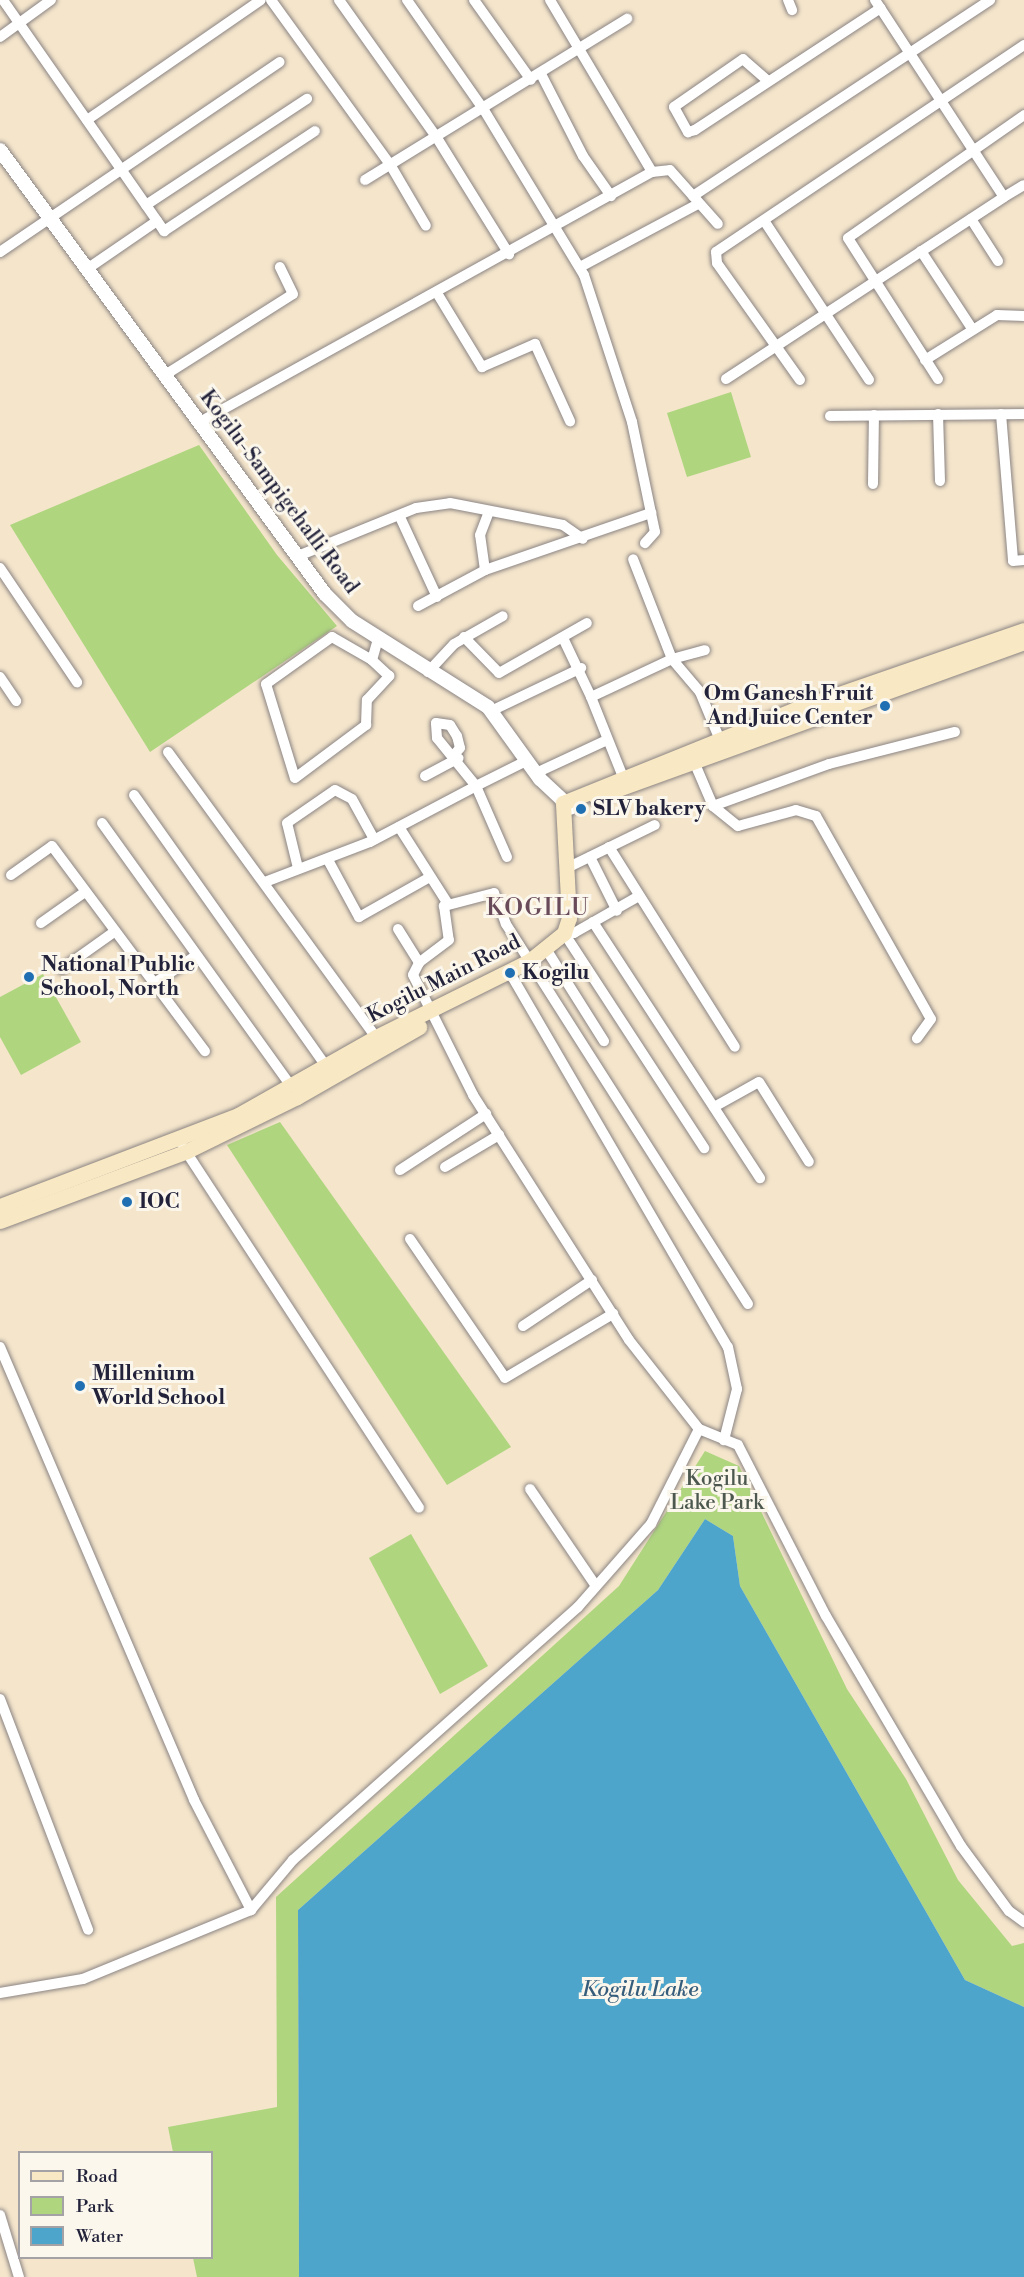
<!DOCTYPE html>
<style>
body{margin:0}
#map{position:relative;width:1024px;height:2277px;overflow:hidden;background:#f4e5cb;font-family:"Libre Bodoni",serif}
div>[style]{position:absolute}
.green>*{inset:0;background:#afd57f}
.water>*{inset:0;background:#4ea5cb}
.roads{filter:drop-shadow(0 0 2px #8b8483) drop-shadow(0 0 2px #8b8483)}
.minor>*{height:10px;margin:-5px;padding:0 5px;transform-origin:5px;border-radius:5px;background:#fff}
.tertiary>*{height:14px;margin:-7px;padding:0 7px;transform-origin:7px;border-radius:7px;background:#fff}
.secondary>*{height:15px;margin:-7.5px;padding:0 7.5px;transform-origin:7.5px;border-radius:7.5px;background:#f8e8c3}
.dots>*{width:16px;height:16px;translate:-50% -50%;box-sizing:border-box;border:3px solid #fbf7ec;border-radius:50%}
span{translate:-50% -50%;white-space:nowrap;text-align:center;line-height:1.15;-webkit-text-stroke:6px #fbf7ec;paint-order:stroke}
.street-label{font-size:21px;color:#22223b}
.poi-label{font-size:21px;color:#22223b;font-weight:700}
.right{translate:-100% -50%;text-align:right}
.left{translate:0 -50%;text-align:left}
.park-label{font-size:21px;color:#4c584f}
.water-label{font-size:22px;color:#365d7c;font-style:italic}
.quarter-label{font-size:24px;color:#694a59;letter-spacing:1.5px}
.legend{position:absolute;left:18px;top:2151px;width:195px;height:108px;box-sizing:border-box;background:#fbf7ec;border:2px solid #a4a2a5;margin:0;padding:8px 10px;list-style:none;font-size:18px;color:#22223b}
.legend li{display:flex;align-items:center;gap:12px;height:30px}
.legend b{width:30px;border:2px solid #a4a2a5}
</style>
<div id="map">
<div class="green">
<i style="clip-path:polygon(731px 392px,751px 457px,687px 477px,667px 413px)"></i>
<i style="clip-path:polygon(199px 445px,277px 555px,337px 626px,150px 752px,10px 525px)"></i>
<i style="clip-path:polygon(43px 974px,81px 1042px,21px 1075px,0 1037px,0 997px)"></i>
<i style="clip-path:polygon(280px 1122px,511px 1447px,447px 1485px,227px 1145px)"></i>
<i style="clip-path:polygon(705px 1451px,739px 1466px,847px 1689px,906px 1779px,958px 1880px,1012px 1946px,1024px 1943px,1024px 2007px,965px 1980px,740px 1586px,733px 1536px,705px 1519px,658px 1590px,298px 1910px,299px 2277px,197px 2277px,193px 2258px,212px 2258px,212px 2152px,173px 2152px,168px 2127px,277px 2107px,276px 1897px,619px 1586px)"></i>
<i style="clip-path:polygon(411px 1534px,488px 1666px,440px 1694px,369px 1558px)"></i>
</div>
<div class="water">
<i style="clip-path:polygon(705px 1519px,733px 1536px,740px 1586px,965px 1980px,1024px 2007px,1024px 2277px,299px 2277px,298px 1910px,658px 1590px)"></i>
</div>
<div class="roads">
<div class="minor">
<i style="left:3px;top:0;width:282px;rotate:55.1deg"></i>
<i style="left:164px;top:231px;width:181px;rotate:-33.5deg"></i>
<i style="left:271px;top:0;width:205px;rotate:54.1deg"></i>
<i style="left:391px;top:166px;width:69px;rotate:59.7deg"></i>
<i style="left:339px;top:0;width:169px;rotate:54.6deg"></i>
<i style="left:437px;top:138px;width:137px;rotate:58.2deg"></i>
<i style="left:407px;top:0;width:134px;rotate:55deg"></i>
<i style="left:484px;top:110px;width:193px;rotate:58.8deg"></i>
<i style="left:584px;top:275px;width:155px;rotate:71.9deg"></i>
<i style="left:632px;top:422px;width:112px;rotate:78.2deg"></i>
<i style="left:655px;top:532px;width:15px;rotate:132deg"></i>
<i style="left:474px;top:0;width:98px;rotate:54.5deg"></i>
<i style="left:550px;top:0;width:200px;rotate:59.3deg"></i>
<i style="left:788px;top:0;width:11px;rotate:68deg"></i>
<i style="left:875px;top:0;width:235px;rotate:56.8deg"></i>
<i style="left:1004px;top:197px;width:23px;rotate:-31deg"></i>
<i style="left:0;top:37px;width:63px;rotate:-36deg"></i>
<i style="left:541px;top:74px;width:92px;rotate:62.9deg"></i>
<i style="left:583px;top:156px;width:49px;rotate:55deg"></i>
<i style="left:768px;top:81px;width:33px;rotate:-139deg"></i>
<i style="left:743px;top:59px;width:84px;rotate:145.2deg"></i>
<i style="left:674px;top:107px;width:29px;rotate:61deg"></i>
<i style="left:688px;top:132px;width:7px;rotate:-16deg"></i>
<i style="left:695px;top:130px;width:222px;rotate:-33.3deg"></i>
<i style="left:87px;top:120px;width:211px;rotate:-34.6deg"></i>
<i style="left:365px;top:180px;width:308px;rotate:-31.6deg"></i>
<i style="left:693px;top:196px;width:356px;rotate:-33.4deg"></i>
<i style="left:146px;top:205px;width:193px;rotate:-33.4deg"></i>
<i style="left:971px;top:219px;width:50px;rotate:57.3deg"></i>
<i style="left:765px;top:222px;width:189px;rotate:56.6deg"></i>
<i style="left:921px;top:251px;width:91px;rotate:56.7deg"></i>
<i style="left:0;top:252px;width:338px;rotate:-34.2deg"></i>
<i style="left:580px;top:267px;width:134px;rotate:-28.1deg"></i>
<i style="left:87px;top:269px;width:85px;rotate:-34.4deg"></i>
<i style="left:437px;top:293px;width:87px;rotate:58.7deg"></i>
<i style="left:482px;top:367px;width:58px;rotate:-23.5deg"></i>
<i style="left:535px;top:344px;width:85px;rotate:65.6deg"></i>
<i style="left:925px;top:360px;width:85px;rotate:-32deg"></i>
<i style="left:997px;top:315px;width:27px;rotate:2deg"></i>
<i style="left:165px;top:375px;width:151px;rotate:-32.3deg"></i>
<i style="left:293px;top:294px;width:30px;rotate:-116deg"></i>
<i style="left:726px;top:379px;width:332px;rotate:-33.2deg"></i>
<i style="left:938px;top:379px;width:167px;rotate:-122.6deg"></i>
<i style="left:848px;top:238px;width:215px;rotate:-34.9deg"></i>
<i style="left:800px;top:380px;width:143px;rotate:-125.4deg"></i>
<i style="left:717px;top:263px;width:11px;rotate:-95deg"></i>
<i style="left:716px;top:252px;width:371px;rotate:-33.9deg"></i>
<i style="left:938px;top:414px;width:67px;rotate:88.3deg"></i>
<i style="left:1001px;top:414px;width:147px;rotate:85.3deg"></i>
<i style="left:1013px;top:561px;width:11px;rotate:-5deg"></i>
<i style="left:830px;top:416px;width:194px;rotate:-0.6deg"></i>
<i style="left:200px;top:422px;width:517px;rotate:-28.95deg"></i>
<i style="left:652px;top:172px;width:18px;rotate:-6deg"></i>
<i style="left:670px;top:170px;width:72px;rotate:48.4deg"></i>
<i style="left:873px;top:484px;width:69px;rotate:-89.2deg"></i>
<i style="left:400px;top:517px;width:88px;rotate:65.2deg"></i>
<i style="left:298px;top:556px;width:127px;rotate:-22.1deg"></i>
<i style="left:416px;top:508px;width:34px;rotate:-8deg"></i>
<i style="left:450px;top:503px;width:115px;rotate:11deg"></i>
<i style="left:563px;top:525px;width:24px;rotate:35deg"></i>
<i style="left:0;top:568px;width:138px;rotate:56deg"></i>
<i style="left:485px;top:570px;width:176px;rotate:-19deg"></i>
<i style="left:418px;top:606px;width:76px;rotate:-28.2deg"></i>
<i style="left:485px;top:570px;width:35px;rotate:-98deg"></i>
<i style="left:480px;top:535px;width:22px;rotate:-69deg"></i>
<i style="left:464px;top:637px;width:50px;rotate:45.8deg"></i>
<i style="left:499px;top:673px;width:101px;rotate:-29.6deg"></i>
<i style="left:563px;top:638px;width:65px;rotate:64.6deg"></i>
<i style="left:672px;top:659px;width:43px;rotate:49.7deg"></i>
<i style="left:700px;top:692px;width:52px;rotate:67.4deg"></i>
<i style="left:672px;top:659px;width:34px;rotate:-15deg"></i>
<i style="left:372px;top:660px;width:46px;rotate:-150.1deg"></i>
<i style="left:332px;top:637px;width:81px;rotate:144.5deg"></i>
<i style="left:266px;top:684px;width:98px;rotate:72.9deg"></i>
<i style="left:295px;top:778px;width:89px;rotate:-36.7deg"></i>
<i style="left:366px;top:725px;width:25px;rotate:-88deg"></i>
<i style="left:367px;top:700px;width:33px;rotate:-47deg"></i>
<i style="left:389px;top:676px;width:23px;rotate:-137deg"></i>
<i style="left:372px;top:660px;width:22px;rotate:-74deg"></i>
<i style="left:428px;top:672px;width:38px;rotate:-47deg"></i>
<i style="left:454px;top:644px;width:56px;rotate:-29.7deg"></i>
<i style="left:0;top:677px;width:29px;rotate:56deg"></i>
<i style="left:491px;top:711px;width:100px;rotate:-25.5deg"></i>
<i style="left:168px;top:752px;width:353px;rotate:53.9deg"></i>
<i style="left:695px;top:764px;width:46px;rotate:66.8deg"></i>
<i style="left:713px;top:806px;width:123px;rotate:-19.9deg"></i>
<i style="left:829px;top:764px;width:130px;rotate:-14.3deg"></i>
<i style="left:536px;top:773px;width:78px;rotate:-24.9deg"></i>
<i style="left:425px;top:776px;width:38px;rotate:-28deg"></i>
<i style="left:623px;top:777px;width:86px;rotate:-111.8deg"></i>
<i style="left:591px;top:697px;width:89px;rotate:-25.1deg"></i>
<i style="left:672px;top:659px;width:107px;rotate:-111.3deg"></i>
<i style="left:134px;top:795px;width:332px;rotate:54.7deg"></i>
<i style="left:713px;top:806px;width:32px;rotate:39deg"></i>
<i style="left:738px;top:826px;width:60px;rotate:-15.4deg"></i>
<i style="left:796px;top:810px;width:21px;rotate:17deg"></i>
<i style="left:816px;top:816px;width:233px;rotate:60.5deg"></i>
<i style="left:931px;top:1019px;width:24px;rotate:126deg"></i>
<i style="left:102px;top:823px;width:324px;rotate:54.3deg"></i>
<i style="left:399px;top:827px;width:91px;rotate:57.5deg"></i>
<i style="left:609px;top:847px;width:236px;rotate:57.8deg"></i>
<i style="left:507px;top:857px;width:77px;rotate:-113.6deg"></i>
<i style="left:476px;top:786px;width:56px;rotate:-26.6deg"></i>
<i style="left:590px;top:857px;width:60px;rotate:63.4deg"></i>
<i style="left:328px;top:860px;width:65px;rotate:61.5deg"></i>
<i style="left:359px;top:917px;width:81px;rotate:-29.4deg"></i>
<i style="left:573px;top:865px;width:91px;rotate:-26deg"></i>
<i style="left:298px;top:868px;width:46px;rotate:-103.7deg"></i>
<i style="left:287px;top:823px;width:58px;rotate:-34.5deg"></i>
<i style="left:335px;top:790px;width:19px;rotate:28deg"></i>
<i style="left:352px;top:799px;width:46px;rotate:61.2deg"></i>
<i style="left:11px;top:875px;width:50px;rotate:-35.3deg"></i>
<i style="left:52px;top:846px;width:256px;rotate:53.3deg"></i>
<i style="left:265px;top:882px;width:112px;rotate:-20.9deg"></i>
<i style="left:370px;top:842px;width:120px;rotate:-27.8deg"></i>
<i style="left:476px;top:786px;width:62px;rotate:-129.1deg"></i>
<i style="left:437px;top:738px;width:15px;rotate:-94deg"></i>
<i style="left:436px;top:723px;width:14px;rotate:8deg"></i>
<i style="left:450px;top:725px;width:13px;rotate:58deg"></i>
<i style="left:457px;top:736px;width:12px;rotate:76deg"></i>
<i style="left:460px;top:748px;width:9px;rotate:131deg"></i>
<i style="left:593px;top:922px;width:306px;rotate:56.9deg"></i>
<i style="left:41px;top:923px;width:54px;rotate:-35.2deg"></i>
<i style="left:398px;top:929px;width:40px;rotate:58deg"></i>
<i style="left:566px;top:929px;width:9px;rotate:27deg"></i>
<i style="left:574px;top:933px;width:75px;rotate:-29.6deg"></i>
<i style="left:564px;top:933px;width:257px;rotate:56.9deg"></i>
<i style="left:546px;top:949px;width:109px;rotate:57.8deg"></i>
<i style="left:62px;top:969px;width:64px;rotate:-35.4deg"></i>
<i style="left:510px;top:973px;width:433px;rotate:59.8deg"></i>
<i style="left:728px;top:1347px;width:43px;rotate:77.9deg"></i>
<i style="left:737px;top:1389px;width:53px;rotate:104.3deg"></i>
<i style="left:153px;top:984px;width:49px;rotate:-33.4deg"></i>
<i style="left:714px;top:1107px;width:51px;rotate:-29.1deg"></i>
<i style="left:759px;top:1082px;width:94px;rotate:58deg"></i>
<i style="left:183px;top:1147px;width:431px;rotate:56.8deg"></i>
<i style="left:445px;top:1167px;width:63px;rotate:-30.7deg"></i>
<i style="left:400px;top:1170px;width:103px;rotate:-33.1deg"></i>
<i style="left:410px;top:1239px;width:168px;rotate:55.6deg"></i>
<i style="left:505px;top:1378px;width:126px;rotate:-30.7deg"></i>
<i style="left:748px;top:1304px;width:451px;rotate:-122.5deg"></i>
<i style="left:506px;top:924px;width:33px;rotate:-111deg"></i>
<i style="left:494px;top:893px;width:52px;rotate:165.4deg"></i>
<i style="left:444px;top:906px;width:34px;rotate:82deg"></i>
<i style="left:449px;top:940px;width:38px;rotate:143deg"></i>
<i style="left:419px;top:963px;width:13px;rotate:117deg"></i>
<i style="left:413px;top:975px;width:134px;rotate:63.4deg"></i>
<i style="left:473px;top:1095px;width:290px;rotate:57.5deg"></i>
<i style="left:629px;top:1340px;width:113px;rotate:51.8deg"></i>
<i style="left:699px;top:1429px;width:42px;rotate:22.3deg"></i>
<i style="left:738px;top:1445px;width:192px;rotate:62.8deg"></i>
<i style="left:826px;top:1616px;width:267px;rotate:59.6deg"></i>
<i style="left:961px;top:1846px;width:81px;rotate:53.6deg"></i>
<i style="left:1009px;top:1911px;width:19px;rotate:36deg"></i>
<i style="left:523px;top:1326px;width:83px;rotate:-33.7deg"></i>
<i style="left:0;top:1347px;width:493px;rotate:66.8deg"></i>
<i style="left:194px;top:1800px;width:124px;rotate:62.6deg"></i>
<i style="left:530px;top:1489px;width:117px;rotate:55.8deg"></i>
<i style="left:0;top:1699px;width:247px;rotate:69.1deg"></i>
<i style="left:0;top:1993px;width:84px;rotate:-9.6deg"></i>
<i style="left:83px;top:1979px;width:182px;rotate:-22.3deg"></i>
<i style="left:251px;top:1910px;width:65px;rotate:-50deg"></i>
<i style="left:293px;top:1860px;width:381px;rotate:-41.6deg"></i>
<i style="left:578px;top:1607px;width:111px;rotate:-48.7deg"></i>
<i style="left:651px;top:1524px;width:106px;rotate:-63.2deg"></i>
<i style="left:0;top:2215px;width:65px;rotate:73deg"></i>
</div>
<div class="tertiary">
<i style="left:0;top:150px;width:550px;rotate:53.8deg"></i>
<i style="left:325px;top:594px;width:38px;rotate:45deg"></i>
<i style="left:352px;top:621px;width:161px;rotate:32.3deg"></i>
<i style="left:488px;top:707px;width:89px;rotate:54.2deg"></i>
<i style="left:540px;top:779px;width:42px;rotate:43.1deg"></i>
</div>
<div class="secondary">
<i style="left:596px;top:797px;width:455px;rotate:-19.9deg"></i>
<i style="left:0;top:1206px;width:255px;rotate:-20.9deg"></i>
<i style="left:238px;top:1115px;width:159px;rotate:-29.5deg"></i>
<i style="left:376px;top:1037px;width:171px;rotate:-26.4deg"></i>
<i style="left:529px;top:961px;width:45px;rotate:-38.7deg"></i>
<i style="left:564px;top:933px;width:16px;rotate:-72deg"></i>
<i style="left:569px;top:918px;width:115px;rotate:-93deg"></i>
<i style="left:563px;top:803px;width:251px;rotate:-22deg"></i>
<i style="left:796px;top:709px;width:241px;rotate:-19.1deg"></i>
<i style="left:0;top:1221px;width:200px;rotate:-20.5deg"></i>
<i style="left:187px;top:1151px;width:123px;rotate:-26.1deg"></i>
<i style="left:297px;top:1097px;width:141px;rotate:-29.8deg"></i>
</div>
</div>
<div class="dots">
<i style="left:885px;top:706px;background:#1f6fb2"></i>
<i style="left:581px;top:809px;background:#1f6fb2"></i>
<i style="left:510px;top:973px;background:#1f6fb2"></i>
<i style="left:29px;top:977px;background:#1f6fb2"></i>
<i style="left:127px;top:1202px;background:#1f6fb2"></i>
<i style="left:80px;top:1386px;background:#1f6fb2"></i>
</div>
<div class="street-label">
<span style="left:279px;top:492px;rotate:53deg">Kogilu-Sampigehalli Road</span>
<span style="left:444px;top:979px;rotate:-27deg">Kogilu Main Road</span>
</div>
<div class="poi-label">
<span class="right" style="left:873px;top:706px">Om Ganesh Fruit<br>And Juice Center</span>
<span class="left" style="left:593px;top:809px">SLV bakery</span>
<span class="left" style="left:41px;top:977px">National Public<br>School, North</span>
<span class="left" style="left:522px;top:973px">Kogilu</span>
<span class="left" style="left:139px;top:1202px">IOC</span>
<span class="left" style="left:92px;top:1386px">Millenium<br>World School</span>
</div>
<div class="park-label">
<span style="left:717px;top:1491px">Kogilu<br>Lake Park</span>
</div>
<div class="water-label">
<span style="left:640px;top:1990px">Kogilu Lake</span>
</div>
<div class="quarter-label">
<span style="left:538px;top:909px">KOGILU</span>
</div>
<ul class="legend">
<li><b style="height:8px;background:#f8e8c3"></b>Road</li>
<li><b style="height:16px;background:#afd57f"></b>Park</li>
<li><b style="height:16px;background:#4ea5cb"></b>Water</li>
</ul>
</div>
